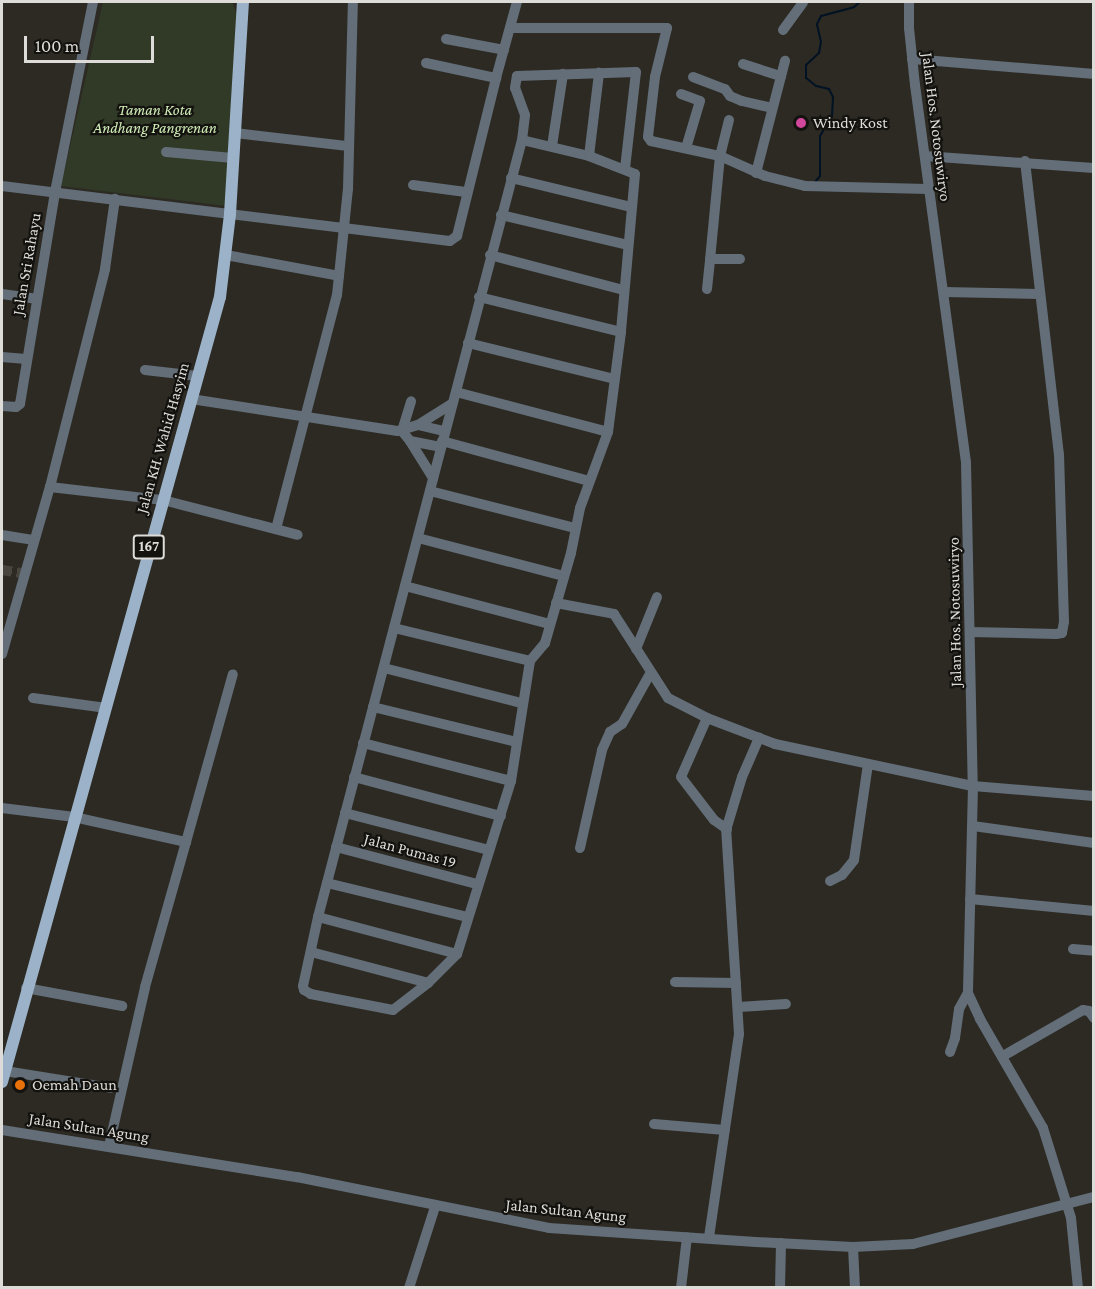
<!DOCTYPE html>
<style>
body{margin:0}
#map{position:relative;width:1095px;height:1289px;overflow:hidden;background:#2c2a23;font-family:"Crimson Pro",serif}
div>[style]{position:absolute}
.green>*{inset:0;background:#303a27}
.stream>*{height:2px;margin:-1px;padding:0 1px;transform-origin:1px;border-radius:1px;background:#001223}
.minor-tunnel>*{height:10px;margin-top:-5px;transform-origin:0;background:repeating-linear-gradient(90deg,#47453e 0 10px,transparent 0 15px)}
.minor>*{height:10px;margin:-5px;padding:0 5px;transform-origin:5px;border-radius:5px;background:#636e78}
.major>*{height:12px;margin:-6px;padding:0 6px;transform-origin:6px;border-radius:6px;background:#9bb2c8}
.dots>*{width:16px;height:16px;translate:-50% -50%;box-sizing:border-box;border:3px solid #13120f;border-radius:50%}
span{translate:-50% -50%;white-space:nowrap;text-align:center;line-height:1.15;-webkit-text-stroke:4.5px #13120f;paint-order:stroke}
.shield-label span{padding:2px 4px;background:#13120f;border:2px solid;border-radius:4px;-webkit-text-stroke-width:0}
.shield-label{font-size:15px;color:#dedcd8;font-weight:700}
.park-label{font-size:16px;color:#d0ecb7;font-style:italic}
.poi-label{font-size:16px;color:#dedcd8}
.left{translate:0 -50%;text-align:left}
.street-label{font-size:16px;color:#dedcd8}
.frame{position:absolute;inset:0;border:3px solid #dedcd8;pointer-events:none}
.scale{position:absolute;left:24px;top:36px;width:130px;height:27px;box-sizing:border-box;border:3px solid #dedcd8;border-top:0;padding-left:8px;font-size:18px;line-height:21px;white-space:nowrap;color:#dedcd8;-webkit-text-stroke:4px #13120f;paint-order:stroke}
</style>
<div id="map">
<div class="green">
<i style="clip-path:polygon(103px 2px,232px 2px,238px 17px,227px 206px,61px 186px)"></i>
</div>
<div class="stream">
<i style="left:815px;top:182px;width:8px;rotate:-50deg"></i>
<i style="left:820px;top:176px;width:40px;rotate:-90deg"></i>
<i style="left:820px;top:136px;width:23px;rotate:-59deg"></i>
<i style="left:832px;top:116px;width:19px;rotate:-87deg"></i>
<i style="left:833px;top:97px;width:9px;rotate:-117deg"></i>
<i style="left:829px;top:89px;width:13px;rotate:-167deg"></i>
<i style="left:816px;top:86px;width:13px;rotate:-141deg"></i>
<i style="left:806px;top:78px;width:13px;rotate:-90deg"></i>
<i style="left:806px;top:65px;width:18px;rotate:-43deg"></i>
<i style="left:819px;top:53px;width:11px;rotate:-80deg"></i>
<i style="left:821px;top:42px;width:18px;rotate:-103deg"></i>
<i style="left:817px;top:24px;width:9px;rotate:-63deg"></i>
<i style="left:821px;top:16px;width:34px;rotate:-15deg"></i>
<i style="left:854px;top:7px;width:8px;rotate:-40deg"></i>
</div>
<div class="minor-tunnel">
<i style="left:2px;top:570px;width:19px;rotate:9deg"></i>
</div>
<div class="minor">
<i style="left:909px;top:2px;width:26px;rotate:90deg"></i>
<i style="left:909px;top:28px;width:57px;rotate:84deg"></i>
<i style="left:915px;top:85px;width:381px;rotate:82.3deg"></i>
<i style="left:966px;top:463px;width:323px;rotate:88.8deg"></i>
<i style="left:973px;top:786px;width:207px;rotate:91.4deg"></i>
<i style="left:968px;top:993px;width:29px;rotate:65deg"></i>
<i style="left:980px;top:1019px;width:126px;rotate:60deg"></i>
<i style="left:1043px;top:1128px;width:94px;rotate:72.7deg"></i>
<i style="left:1071px;top:1218px;width:70px;rotate:84.3deg"></i>
<i style="left:510px;top:28px;width:157px"></i>
<i style="left:667px;top:28px;width:50px;rotate:103.8deg"></i>
<i style="left:655px;top:77px;width:60px;rotate:96.7deg"></i>
<i style="left:648px;top:137px;width:5px;rotate:53deg"></i>
<i style="left:651px;top:141px;width:71px;rotate:12.3deg"></i>
<i style="left:720px;top:156px;width:49px;rotate:24deg"></i>
<i style="left:765px;top:176px;width:41px;rotate:14deg"></i>
<i style="left:805px;top:186px;width:123px;rotate:1.4deg"></i>
<i style="left:783px;top:30px;width:34px;rotate:-54deg"></i>
<i style="left:446px;top:39px;width:59px;rotate:10.7deg"></i>
<i style="left:912px;top:59px;width:183px;rotate:4.7deg"></i>
<i style="left:426px;top:63px;width:72px;rotate:12.1deg"></i>
<i style="left:496px;top:78px;width:79px;rotate:-74.6deg"></i>
<i style="left:743px;top:64px;width:40px;rotate:18deg"></i>
<i style="left:693px;top:77px;width:34px;rotate:21deg"></i>
<i style="left:725px;top:89px;width:9px;rotate:54deg"></i>
<i style="left:730px;top:96px;width:13px;rotate:23deg"></i>
<i style="left:742px;top:101px;width:31px;rotate:13deg"></i>
<i style="left:681px;top:94px;width:20px;rotate:20deg"></i>
<i style="left:700px;top:101px;width:49px;rotate:106.6deg"></i>
<i style="left:729px;top:120px;width:37px;rotate:104deg"></i>
<i style="left:720px;top:156px;width:103px;rotate:95.5deg"></i>
<i style="left:710px;top:259px;width:30px"></i>
<i style="left:235px;top:133px;width:114px;rotate:6.6deg"></i>
<i style="left:522px;top:140px;width:69px;rotate:13.4deg"></i>
<i style="left:589px;top:156px;width:49px;rotate:21.4deg"></i>
<i style="left:635px;top:174px;width:159px;rotate:95.1deg"></i>
<i style="left:621px;top:332px;width:101px;rotate:97.4deg"></i>
<i style="left:608px;top:432px;width:81px;rotate:110.2deg"></i>
<i style="left:580px;top:508px;width:46px;rotate:101.3deg"></i>
<i style="left:571px;top:553px;width:94px;rotate:106.1deg"></i>
<i style="left:545px;top:643px;width:23px;rotate:130deg"></i>
<i style="left:530px;top:661px;width:121px;rotate:99deg"></i>
<i style="left:511px;top:781px;width:181px;rotate:107.3deg"></i>
<i style="left:457px;top:954px;width:41px;rotate:135deg"></i>
<i style="left:428px;top:983px;width:44px;rotate:142.4deg"></i>
<i style="left:393px;top:1010px;width:84px;rotate:-169deg"></i>
<i style="left:311px;top:994px;width:8px;rotate:-150deg"></i>
<i style="left:304px;top:990px;width:4px;rotate:-104deg"></i>
<i style="left:303px;top:986px;width:71px;rotate:-77.7deg"></i>
<i style="left:318px;top:917px;width:803px;rotate:-75.29deg"></i>
<i style="left:522px;top:140px;width:25px;rotate:-83deg"></i>
<i style="left:525px;top:115px;width:29px;rotate:-110deg"></i>
<i style="left:515px;top:88px;width:12px;rotate:-81deg"></i>
<i style="left:517px;top:76px;width:119px;rotate:-1.9deg"></i>
<i style="left:636px;top:72px;width:97px;rotate:96.5deg"></i>
<i style="left:552px;top:146px;width:73px;rotate:-81.3deg"></i>
<i style="left:166px;top:152px;width:67px;rotate:5.1deg"></i>
<i style="left:589px;top:156px;width:84px;rotate:-83.1deg"></i>
<i style="left:925px;top:156px;width:169px;rotate:4.1deg"></i>
<i style="left:756px;top:173px;width:116px;rotate:-75.5deg"></i>
<i style="left:511px;top:178px;width:123px;rotate:13.6deg"></i>
<i style="left:413px;top:185px;width:53px;rotate:7.5deg"></i>
<i style="left:2px;top:186px;width:451px;rotate:7deg"></i>
<i style="left:450px;top:241px;width:9px;rotate:-36deg"></i>
<i style="left:457px;top:236px;width:163px;rotate:-76.1deg"></i>
<i style="left:501px;top:215px;width:130px;rotate:13.3deg"></i>
<i style="left:226px;top:255px;width:115px;rotate:10.5deg"></i>
<i style="left:490px;top:255px;width:138px;rotate:14.7deg"></i>
<i style="left:707px;top:289px;width:30px;rotate:-84deg"></i>
<i style="left:944px;top:292px;width:95px;rotate:1.2deg"></i>
<i style="left:2px;top:294px;width:34px;rotate:8deg"></i>
<i style="left:479px;top:297px;width:146px;rotate:13.8deg"></i>
<i style="left:468px;top:343px;width:151px;rotate:13.8deg"></i>
<i style="left:2px;top:357px;width:24px;rotate:5deg"></i>
<i style="left:145px;top:370px;width:53px;rotate:6.5deg"></i>
<i style="left:456px;top:392px;width:157px;rotate:14.7deg"></i>
<i style="left:191px;top:399px;width:209px;rotate:8.8deg"></i>
<i style="left:398px;top:431px;width:21px;rotate:-17deg"></i>
<i style="left:418px;top:425px;width:27px;rotate:13deg"></i>
<i style="left:2px;top:406px;width:14px;rotate:4deg"></i>
<i style="left:16px;top:407px;width:5px;rotate:-37deg"></i>
<i style="left:20px;top:404px;width:215px;rotate:-80.6deg"></i>
<i style="left:55px;top:192px;width:194px;rotate:-78.7deg"></i>
<i style="left:418px;top:425px;width:41px;rotate:-32.2deg"></i>
<i style="left:402px;top:431px;width:13px;rotate:51deg"></i>
<i style="left:410px;top:441px;width:31px;rotate:11deg"></i>
<i style="left:402px;top:431px;width:31px;rotate:-73deg"></i>
<i style="left:410px;top:441px;width:44px;rotate:58.1deg"></i>
<i style="left:442px;top:441px;width:152px;rotate:15.2deg"></i>
<i style="left:50px;top:487px;width:225px;rotate:-75.8deg"></i>
<i style="left:105px;top:269px;width:71px;rotate:-81.9deg"></i>
<i style="left:430px;top:491px;width:150px;rotate:14.3deg"></i>
<i style="left:276px;top:529px;width:242px;rotate:-75.4deg"></i>
<i style="left:337px;top:295px;width:107px;rotate:-84.1deg"></i>
<i style="left:348px;top:189px;width:187px;rotate:-88.5deg"></i>
<i style="left:2px;top:535px;width:31px;rotate:9deg"></i>
<i style="left:418px;top:538px;width:151px;rotate:14.6deg"></i>
<i style="left:405px;top:586px;width:150px;rotate:14.7deg"></i>
<i style="left:556px;top:603px;width:59px;rotate:10.7deg"></i>
<i style="left:614px;top:614px;width:100px;rotate:57.3deg"></i>
<i style="left:668px;top:698px;width:44px;rotate:27.1deg"></i>
<i style="left:707px;top:718px;width:73px;rotate:20.9deg"></i>
<i style="left:775px;top:744px;width:202px;rotate:12deg"></i>
<i style="left:973px;top:786px;width:121px;rotate:4.7deg"></i>
<i style="left:394px;top:628px;width:140px;rotate:13.6deg"></i>
<i style="left:970px;top:632px;width:86px;rotate:1.3deg"></i>
<i style="left:1056px;top:634px;width:6px;rotate:-9deg"></i>
<i style="left:1062px;top:633px;width:11px;rotate:-80deg"></i>
<i style="left:1064px;top:622px;width:167px;rotate:-91.7deg"></i>
<i style="left:1059px;top:455px;width:296px;rotate:-96.6deg"></i>
<i style="left:636px;top:649px;width:56px;rotate:-68deg"></i>
<i style="left:2px;top:654px;width:174px;rotate:-74deg"></i>
<i style="left:50px;top:487px;width:114px;rotate:6.6deg"></i>
<i style="left:163px;top:500px;width:139px;rotate:14.5deg"></i>
<i style="left:384px;top:668px;width:141px;rotate:14.3deg"></i>
<i style="left:33px;top:698px;width:74px;rotate:7.8deg"></i>
<i style="left:373px;top:707px;width:148px;rotate:13.7deg"></i>
<i style="left:707px;top:718px;width:64px;rotate:113.8deg"></i>
<i style="left:681px;top:777px;width:54px;rotate:52.5deg"></i>
<i style="left:714px;top:820px;width:16px;rotate:35deg"></i>
<i style="left:363px;top:743px;width:153px;rotate:14.4deg"></i>
<i style="left:354px;top:777px;width:152px;rotate:14.9deg"></i>
<i style="left:2px;top:808px;width:73px;rotate:7.1deg"></i>
<i style="left:74px;top:817px;width:115px;rotate:12.6deg"></i>
<i style="left:186px;top:842px;width:174px;rotate:-74.4deg"></i>
<i style="left:345px;top:813px;width:149px;rotate:14.4deg"></i>
<i style="left:973px;top:826px;width:122px;rotate:8deg"></i>
<i style="left:336px;top:847px;width:146px;rotate:14.7deg"></i>
<i style="left:580px;top:848px;width:100px;rotate:-77.3deg"></i>
<i style="left:602px;top:750px;width:20px;rotate:-66deg"></i>
<i style="left:610px;top:732px;width:14px;rotate:-34deg"></i>
<i style="left:622px;top:724px;width:57px;rotate:-60.8deg"></i>
<i style="left:830px;top:881px;width:13px;rotate:-27deg"></i>
<i style="left:842px;top:875px;width:19px;rotate:-51deg"></i>
<i style="left:854px;top:860px;width:97px;rotate:-81.7deg"></i>
<i style="left:327px;top:883px;width:145px;rotate:13.6deg"></i>
<i style="left:970px;top:899px;width:125px;rotate:5.5deg"></i>
<i style="left:318px;top:917px;width:144px;rotate:14.9deg"></i>
<i style="left:1073px;top:949px;width:21px;rotate:5deg"></i>
<i style="left:311px;top:952px;width:121px;rotate:14.8deg"></i>
<i style="left:675px;top:982px;width:61px;rotate:0.9deg"></i>
<i style="left:26px;top:988px;width:98px;rotate:10.6deg"></i>
<i style="left:739px;top:1007px;width:47px;rotate:-3.7deg"></i>
<i style="left:950px;top:1052px;width:15px;rotate:-70deg"></i>
<i style="left:955px;top:1038px;width:29px;rotate:-82deg"></i>
<i style="left:959px;top:1009px;width:18px;rotate:-61deg"></i>
<i style="left:1003px;top:1056px;width:92px;rotate:-29.9deg"></i>
<i style="left:1083px;top:1010px;width:6px;rotate:9deg"></i>
<i style="left:1089px;top:1011px;width:9px;rotate:54deg"></i>
<i style="left:5px;top:1071px;width:107px;rotate:9.1deg"></i>
<i style="left:654px;top:1124px;width:71px;rotate:4.8deg"></i>
<i style="left:2px;top:1130px;width:299px;rotate:9.1deg"></i>
<i style="left:297px;top:1177px;width:257px;rotate:11.4deg"></i>
<i style="left:549px;top:1228px;width:207px;rotate:3.9deg"></i>
<i style="left:756px;top:1242px;width:97px;rotate:3deg"></i>
<i style="left:853px;top:1247px;width:60px;rotate:-2.9deg"></i>
<i style="left:913px;top:1244px;width:187px;rotate:-14.6deg"></i>
<i style="left:109px;top:1146px;width:163px;rotate:-77.2deg"></i>
<i style="left:145px;top:987px;width:151px;rotate:-74.2deg"></i>
<i style="left:709px;top:1237px;width:205px;rotate:-81.6deg"></i>
<i style="left:739px;top:1034px;width:204px;rotate:-93.6deg"></i>
<i style="left:726px;top:830px;width:55px;rotate:-73.2deg"></i>
<i style="left:742px;top:777px;width:43px;rotate:-66.4deg"></i>
<i style="left:853px;top:1247px;width:41px;rotate:87.2deg"></i>
<i style="left:409px;top:1288px;width:85px;rotate:-72.2deg"></i>
<i style="left:681px;top:1288px;width:51px;rotate:-83.3deg"></i>
<i style="left:780px;top:1288px;width:45px;rotate:-88.7deg"></i>
</div>
<div class="major">
<i style="left:2px;top:1082px;width:815px;rotate:-74.48deg"></i>
<i style="left:220px;top:297px;width:84px;rotate:-83.1deg"></i>
<i style="left:230px;top:214px;width:212px;rotate:-86.5deg"></i>
</div>
<div class="dots">
<i style="left:801px;top:123px;background:#d1479c"></i>
<i style="left:20px;top:1085px;background:#e8710a"></i>
</div>
<div class="shield-label">
<span style="left:149px;top:547px">167</span>
</div>
<div class="park-label">
<span style="left:155px;top:119px">Taman Kota<br>Andhang Pangrenan</span>
</div>
<div class="poi-label">
<span class="left" style="left:813px;top:123px">Windy Kost</span>
<span class="left" style="left:32px;top:1085px">Oemah Daun</span>
</div>
<div class="street-label">
<span style="left:936px;top:127px;rotate:83deg">Jalan Hos. Notosuwiryo</span>
<span style="left:27px;top:264px;rotate:-80deg">Jalan Sri Rahayu</span>
<span style="left:163px;top:438px;rotate:-74deg">Jalan KH. Wahid Hasyim</span>
<span style="left:955px;top:612px;rotate:-91deg">Jalan Hos. Notosuwiryo</span>
<span style="left:410px;top:851px;rotate:15deg">Jalan Pumas 19</span>
<span style="left:89px;top:1128px;rotate:9deg">Jalan Sultan Agung</span>
<span style="left:566px;top:1211px;rotate:6deg">Jalan Sultan Agung</span>
</div>
<div class="frame"></div>
<div class="scale">100 m</div>
</div>
